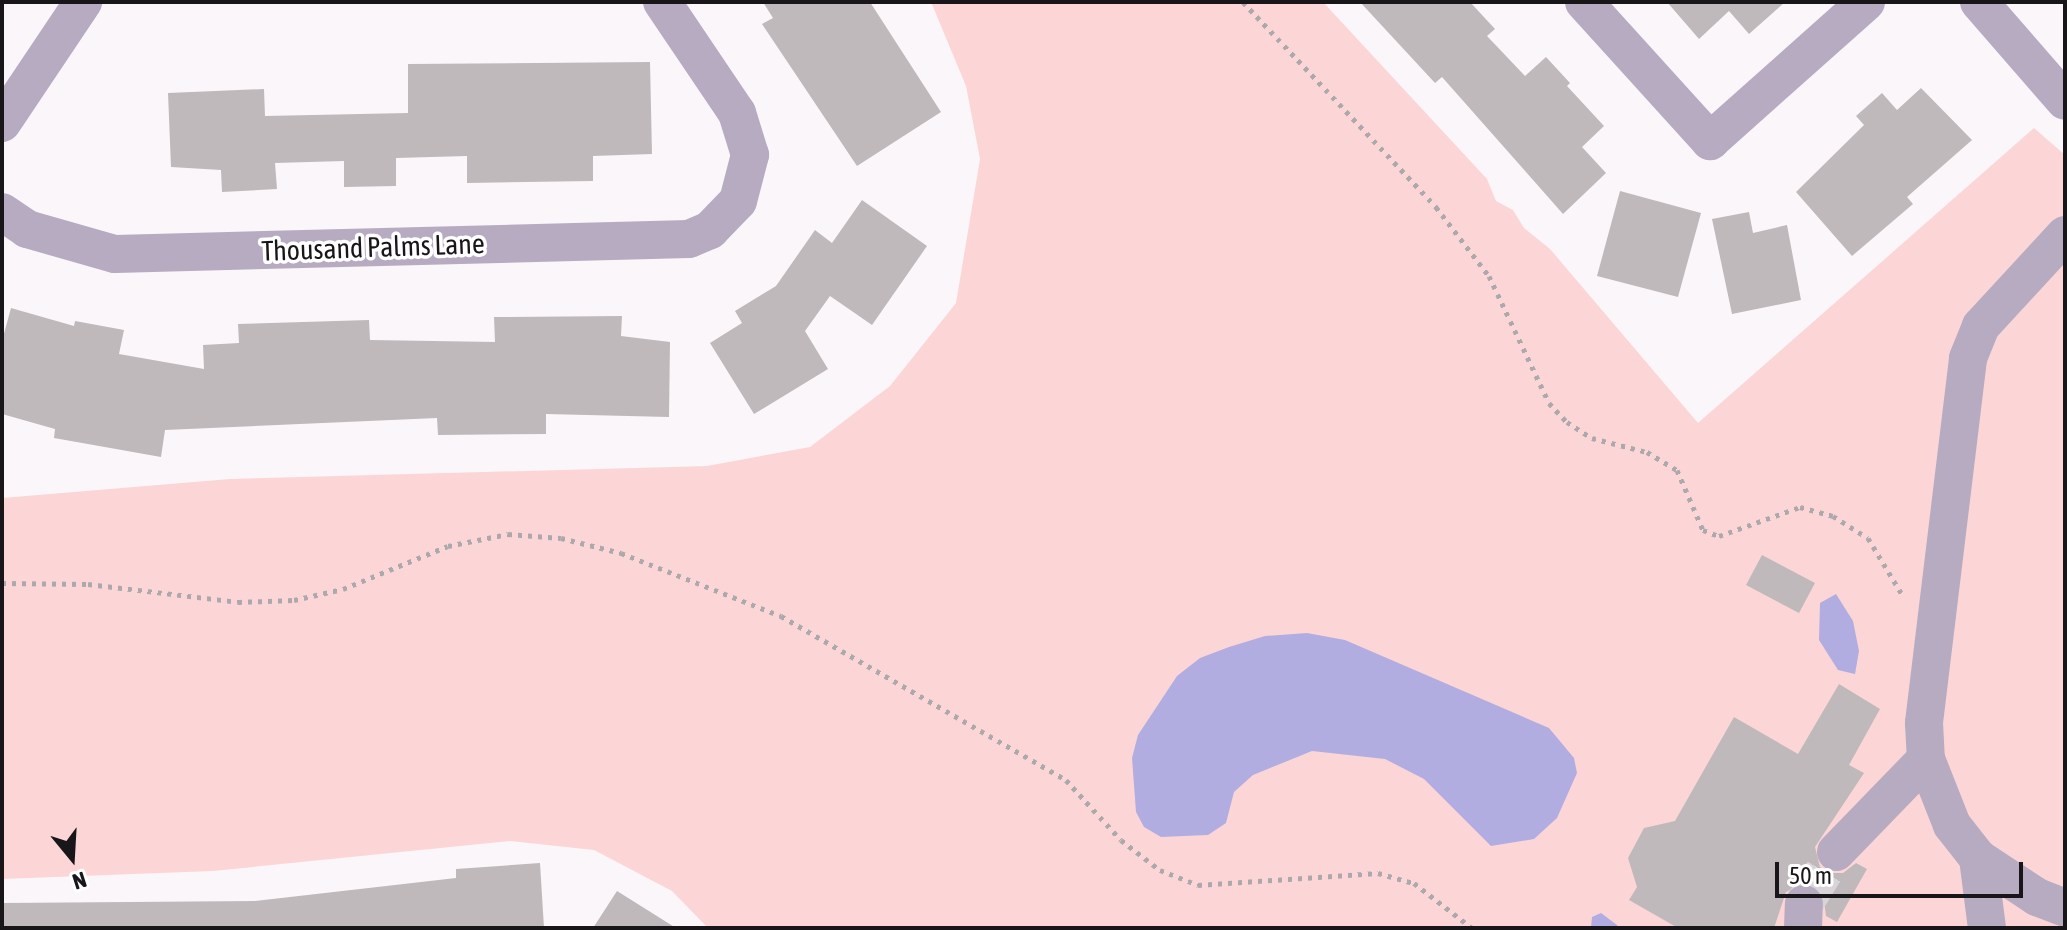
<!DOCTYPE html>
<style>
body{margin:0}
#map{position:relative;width:2067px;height:930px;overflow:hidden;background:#fbf6fa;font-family:"Asap Condensed",sans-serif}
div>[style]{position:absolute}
.green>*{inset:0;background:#fcd6d6}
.water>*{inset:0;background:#b1ade1}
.building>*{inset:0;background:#bfb9bb}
.minor-tunnel>*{height:38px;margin-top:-19px;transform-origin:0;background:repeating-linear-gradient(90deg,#d9d4d8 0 38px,transparent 0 57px)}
.path>*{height:5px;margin-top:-2.5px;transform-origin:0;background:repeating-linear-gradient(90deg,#aca8ac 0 4px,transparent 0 10px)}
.minor>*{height:38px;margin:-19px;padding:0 19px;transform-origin:19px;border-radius:19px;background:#b7abc1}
span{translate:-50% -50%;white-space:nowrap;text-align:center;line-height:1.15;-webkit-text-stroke:7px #fff;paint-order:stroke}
.street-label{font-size:28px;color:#181618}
.frame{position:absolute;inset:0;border:4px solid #181618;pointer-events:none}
.north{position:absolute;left:32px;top:818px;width:80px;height:80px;-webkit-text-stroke:6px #fff;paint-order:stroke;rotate:162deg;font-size:22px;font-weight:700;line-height:32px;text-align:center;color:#181618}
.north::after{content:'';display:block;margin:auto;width:28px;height:36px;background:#181618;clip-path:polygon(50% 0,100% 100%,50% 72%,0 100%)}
.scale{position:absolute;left:1775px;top:862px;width:248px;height:36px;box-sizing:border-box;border:4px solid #181618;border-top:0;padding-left:10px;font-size:24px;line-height:28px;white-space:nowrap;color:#181618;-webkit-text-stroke:6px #fff;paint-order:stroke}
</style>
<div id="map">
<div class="green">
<i style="clip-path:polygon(931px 2px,1323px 2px,1487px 179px,1496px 201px,1513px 210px,1524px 228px,1550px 249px,1698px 423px,2034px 128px,2065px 155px,2065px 928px,708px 928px,672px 891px,594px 850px,510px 841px,213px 871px,2px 879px,2px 498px,230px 479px,707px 466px,810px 447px,890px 386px,956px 303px,980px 159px,966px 86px)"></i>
</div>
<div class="water">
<i style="clip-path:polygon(1836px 594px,1853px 621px,1859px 651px,1855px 674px,1838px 670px,1819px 640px,1820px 603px)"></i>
<i style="clip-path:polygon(1307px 633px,1345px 640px,1549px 728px,1574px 758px,1577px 773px,1557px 818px,1534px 839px,1491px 846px,1424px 779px,1385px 759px,1312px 751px,1253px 775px,1234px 792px,1226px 823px,1208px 835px,1161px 837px,1144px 827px,1136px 812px,1132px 758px,1138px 735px,1177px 676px,1200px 658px,1229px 647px,1265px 636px)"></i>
<i style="clip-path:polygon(1601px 913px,1617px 925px,1619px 928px,1591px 928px,1592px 917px)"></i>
</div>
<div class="building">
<i style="clip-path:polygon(763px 2px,870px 2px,941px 112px,857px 166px,762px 24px,773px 18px)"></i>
<i style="clip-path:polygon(1360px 2px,1470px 2px,1495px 29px,1487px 36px,1525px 76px,1546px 57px,1570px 83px,1567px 86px,1604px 126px,1582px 147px,1606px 173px,1563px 214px,1442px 77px,1435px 83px)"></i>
<i style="clip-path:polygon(1667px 2px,1785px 2px,1749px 34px,1729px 11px,1699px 39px)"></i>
<i style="clip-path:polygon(650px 62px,652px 154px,593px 156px,593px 181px,467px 183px,467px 156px,396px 158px,396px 186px,344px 187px,344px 161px,275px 163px,277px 189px,222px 192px,221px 170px,171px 167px,168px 93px,264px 89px,265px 116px,408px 113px,408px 64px)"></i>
<i style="clip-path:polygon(1921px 88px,1972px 140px,1907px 197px,1913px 204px,1852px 256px,1796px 192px,1864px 125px,1856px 116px,1882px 93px,1897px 110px)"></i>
<i style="clip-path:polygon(1620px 191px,1701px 213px,1678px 297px,1597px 276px)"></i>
<i style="clip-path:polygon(862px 200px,927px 246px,872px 325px,830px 296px,805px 331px,828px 369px,754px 414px,710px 343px,742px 323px,735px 311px,776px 286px,815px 230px,832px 243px)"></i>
<i style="clip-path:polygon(1749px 212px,1753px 233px,1787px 225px,1801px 300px,1732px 314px,1712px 219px)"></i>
<i style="clip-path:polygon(11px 308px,74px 326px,75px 321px,124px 330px,119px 354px,204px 369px,203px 345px,239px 343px,238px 324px,369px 320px,370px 340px,495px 342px,494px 317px,622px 316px,621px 336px,670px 342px,669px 417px,546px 414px,546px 434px,438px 435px,437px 418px,165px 430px,161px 457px,54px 438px,55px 429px,2px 414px,2px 341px)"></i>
<i style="clip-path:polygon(1762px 555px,1815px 583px,1799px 613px,1746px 585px)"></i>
<i style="clip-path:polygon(1839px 684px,1880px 709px,1849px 765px,1864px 773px,1815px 847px,1820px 867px,1830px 873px,1843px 873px,1856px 863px,1867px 869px,1837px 922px,1826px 916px,1823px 893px,1806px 882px,1786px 892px,1774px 928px,1678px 928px,1629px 900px,1637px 887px,1628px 858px,1644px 828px,1675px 821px,1734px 717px,1798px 754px)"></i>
<i style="clip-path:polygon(540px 863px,544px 928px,2px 928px,2px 903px,255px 901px,456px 878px,456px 869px)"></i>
<i style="clip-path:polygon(617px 891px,676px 928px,593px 928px)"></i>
</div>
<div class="minor-tunnel">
<i style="left:1804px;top:904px;width:61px;rotate:-58.4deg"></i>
</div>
<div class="path">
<i style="left:1243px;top:2px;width:282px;rotate:46.7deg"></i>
<i style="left:1436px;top:207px;width:87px;rotate:52.5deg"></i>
<i style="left:1489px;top:276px;width:140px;rotate:64.7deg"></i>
<i style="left:1549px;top:403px;width:26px;rotate:47deg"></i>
<i style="left:1567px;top:422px;width:30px;rotate:33deg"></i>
<i style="left:1592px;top:438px;width:57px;rotate:14.3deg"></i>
<i style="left:1647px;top:452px;width:35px;rotate:31deg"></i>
<i style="left:1677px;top:470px;width:65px;rotate:66.6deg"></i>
<i style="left:1703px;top:530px;width:17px;rotate:21deg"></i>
<i style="left:1719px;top:536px;width:86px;rotate:-19.7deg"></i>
<i style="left:1800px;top:507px;width:34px;rotate:15deg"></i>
<i style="left:1833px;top:516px;width:41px;rotate:32.2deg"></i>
<i style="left:1868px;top:538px;width:68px;rotate:58.9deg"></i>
<i style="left:2px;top:583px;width:86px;rotate:0.7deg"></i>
<i style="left:88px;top:584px;width:151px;rotate:6.8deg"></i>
<i style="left:238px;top:602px;width:56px;rotate:-2deg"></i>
<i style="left:294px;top:600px;width:50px;rotate:-12.7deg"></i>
<i style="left:343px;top:589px;width:113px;rotate:-22.3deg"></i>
<i style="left:448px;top:546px;width:61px;rotate:-11.3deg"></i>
<i style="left:508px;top:534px;width:53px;rotate:4.3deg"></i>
<i style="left:561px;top:538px;width:62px;rotate:14deg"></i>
<i style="left:621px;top:553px;width:172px;rotate:21.5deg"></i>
<i style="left:781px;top:616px;width:329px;rotate:29.9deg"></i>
<i style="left:1066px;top:780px;width:81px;rotate:47.5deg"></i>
<i style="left:1121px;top:840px;width:49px;rotate:37.6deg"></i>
<i style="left:1160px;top:870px;width:41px;rotate:21.5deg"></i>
<i style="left:1198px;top:885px;width:180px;rotate:-3.8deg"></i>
<i style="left:1378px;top:873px;width:37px;rotate:16deg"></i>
<i style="left:1414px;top:883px;width:73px;rotate:37.8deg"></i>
</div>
<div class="minor">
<i style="left:1584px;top:2px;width:188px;rotate:47.8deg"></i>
<i style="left:1710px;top:141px;width:209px;rotate:-41.7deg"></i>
<i style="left:1979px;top:2px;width:131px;rotate:49deg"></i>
<i style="left:2px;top:123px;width:146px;rotate:-56.2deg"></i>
<i style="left:2px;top:212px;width:30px;rotate:34deg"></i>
<i style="left:27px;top:229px;width:91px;rotate:15.9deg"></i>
<i style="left:115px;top:254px;width:574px;rotate:-1.5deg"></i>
<i style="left:689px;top:239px;width:23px;rotate:-23deg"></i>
<i style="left:710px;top:230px;width:40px;rotate:-46deg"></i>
<i style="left:738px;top:201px;width:48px;rotate:-75.4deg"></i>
<i style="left:750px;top:155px;width:44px;rotate:-107.2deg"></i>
<i style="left:737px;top:113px;width:134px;rotate:-124deg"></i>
<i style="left:2065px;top:235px;width:124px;rotate:132.7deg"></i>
<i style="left:1981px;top:326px;width:35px;rotate:112deg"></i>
<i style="left:1968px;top:359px;width:367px;rotate:96.9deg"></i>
<i style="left:1924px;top:723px;width:36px;rotate:87deg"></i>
<i style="left:1926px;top:759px;width:71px;rotate:68.5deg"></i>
<i style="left:1952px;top:825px;width:42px;rotate:51.8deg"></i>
<i style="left:1978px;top:858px;width:71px;rotate:33.5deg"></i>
<i style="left:2037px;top:897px;width:30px;rotate:21deg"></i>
<i style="left:1836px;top:852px;width:129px;rotate:-45.9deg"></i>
<i style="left:1978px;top:858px;width:71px;rotate:82.7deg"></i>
<i style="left:1803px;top:928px;width:24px;rotate:-88deg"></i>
</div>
<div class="street-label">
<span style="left:373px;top:247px;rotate:-2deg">Thousand Palms Lane</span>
</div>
<div class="frame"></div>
<div class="north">N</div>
<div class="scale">50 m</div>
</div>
